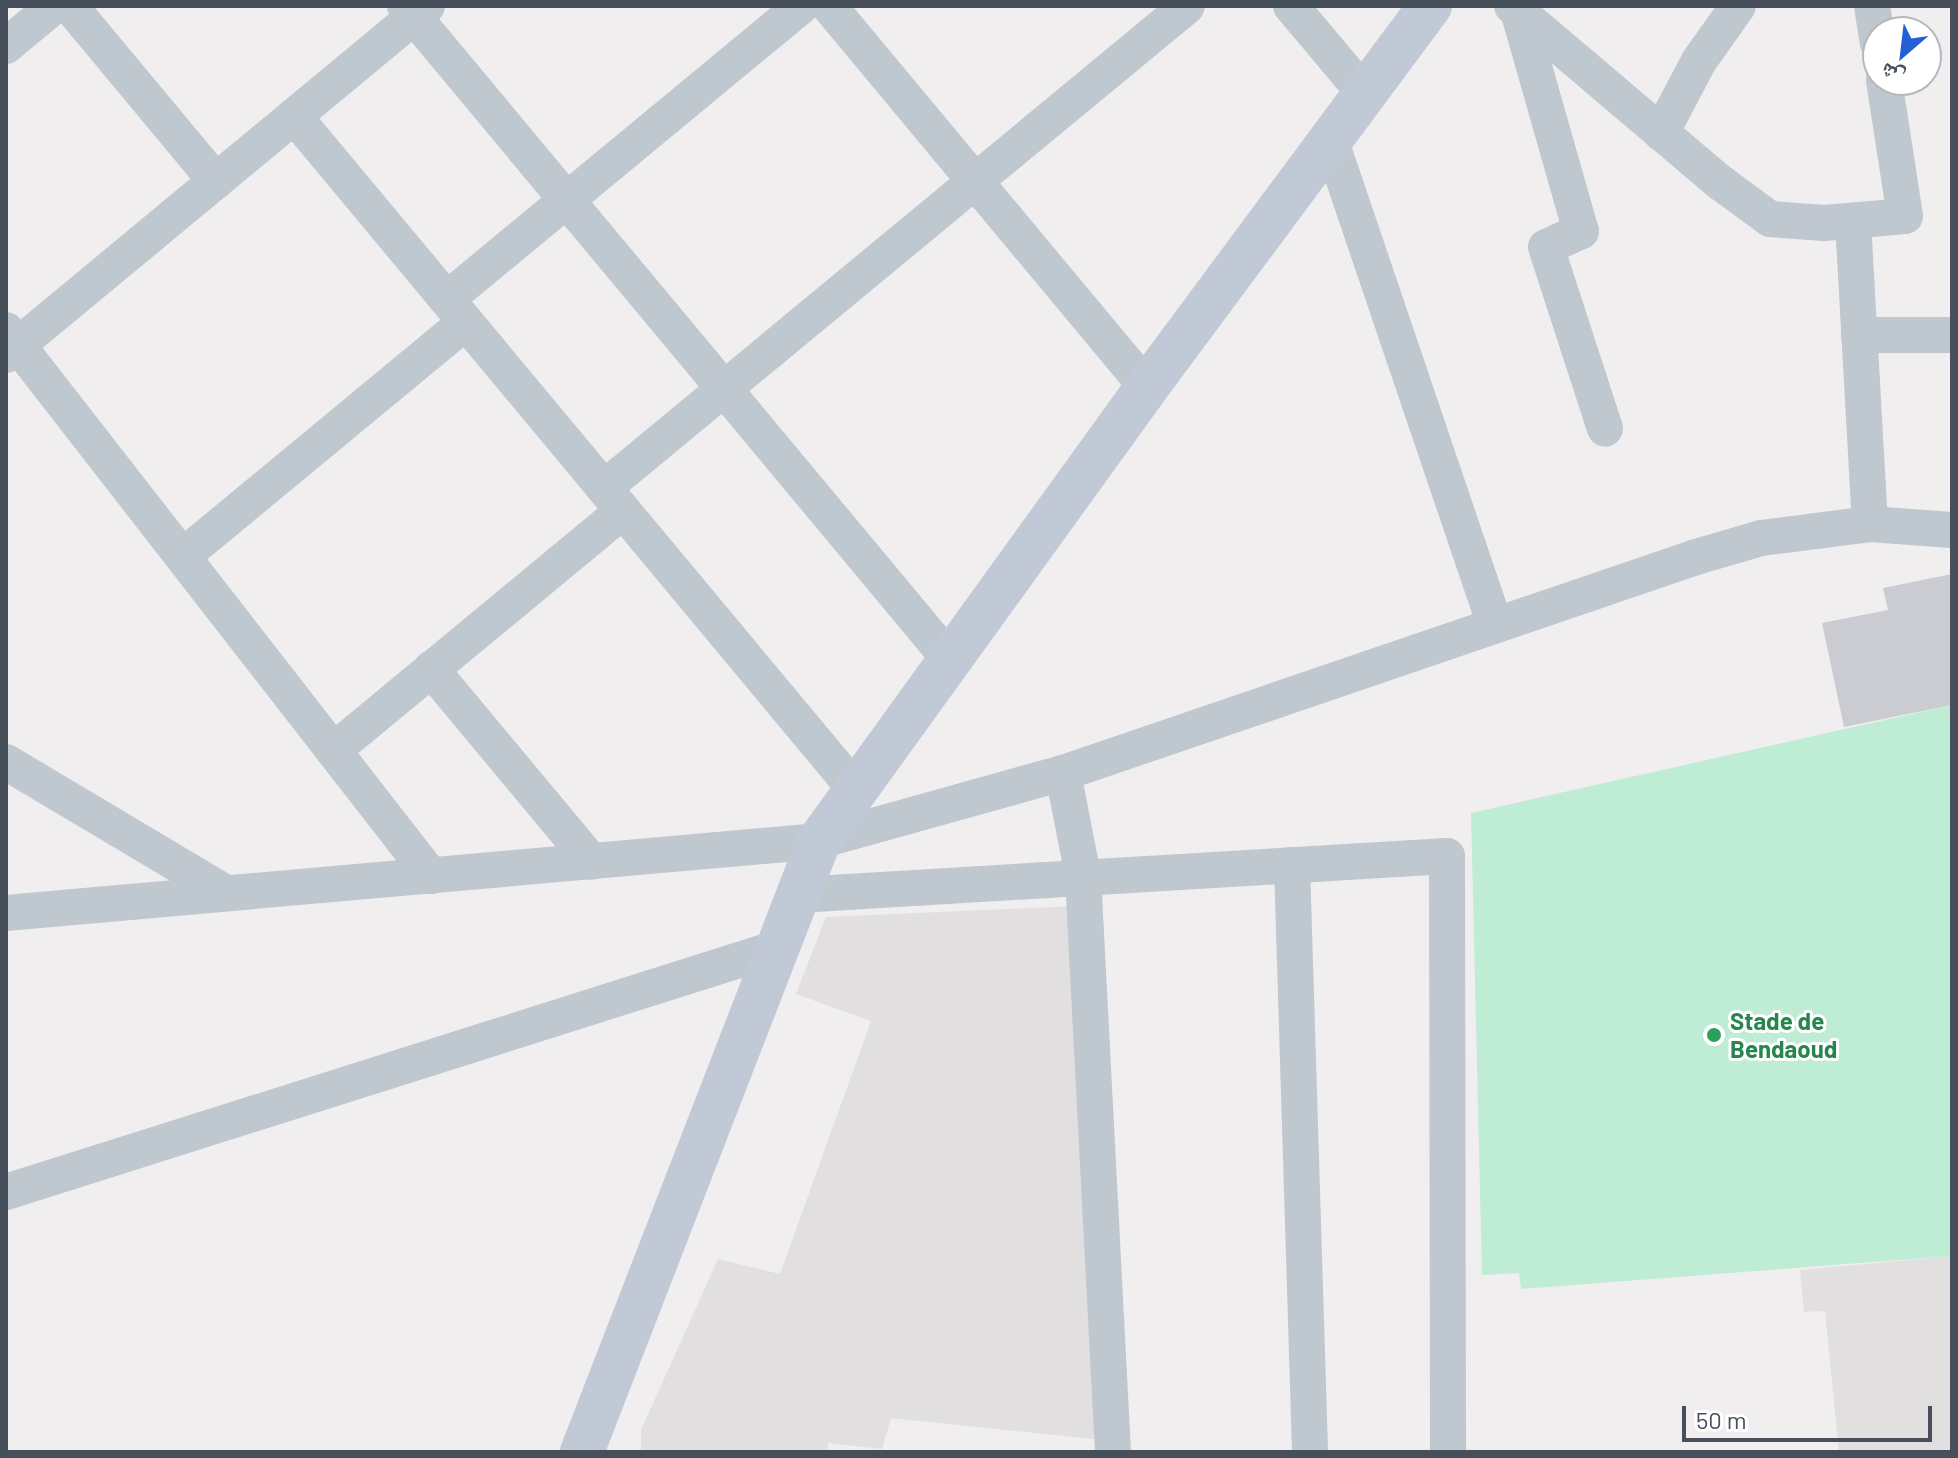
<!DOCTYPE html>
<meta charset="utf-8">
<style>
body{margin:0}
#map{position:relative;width:1958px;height:1458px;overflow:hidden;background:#f0eeee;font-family:Barlow,"Noto Naskh Arabic",sans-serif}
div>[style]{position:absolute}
.education>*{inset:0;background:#e1dfdf}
.green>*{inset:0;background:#beecd4}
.building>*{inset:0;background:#cbccd2}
.street>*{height:36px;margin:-18px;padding:0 18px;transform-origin:18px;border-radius:18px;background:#bfc7cf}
.secondary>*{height:44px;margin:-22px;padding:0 22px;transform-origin:22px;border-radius:22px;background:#c1c9d6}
.dots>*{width:22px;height:22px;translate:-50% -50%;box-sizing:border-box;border:4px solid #fff;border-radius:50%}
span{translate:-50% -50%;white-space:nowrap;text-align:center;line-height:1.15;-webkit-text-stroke:6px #fff;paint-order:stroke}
.leisure-label{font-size:24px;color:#27864d;font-weight:700}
.left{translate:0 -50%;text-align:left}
.frame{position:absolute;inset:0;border:8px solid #474f5a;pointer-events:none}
.north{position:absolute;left:1862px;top:16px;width:80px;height:80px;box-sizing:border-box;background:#fff;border:2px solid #b5b9bd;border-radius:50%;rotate:208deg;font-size:22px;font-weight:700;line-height:32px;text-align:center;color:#474f5a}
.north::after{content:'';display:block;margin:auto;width:28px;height:36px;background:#2360d5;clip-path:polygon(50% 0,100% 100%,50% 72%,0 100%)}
.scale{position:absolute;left:1682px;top:1406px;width:250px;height:36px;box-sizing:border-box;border:4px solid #474f5a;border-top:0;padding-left:10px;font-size:24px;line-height:28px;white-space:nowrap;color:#474f5a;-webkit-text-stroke:6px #fff;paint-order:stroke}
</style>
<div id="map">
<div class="education">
<i style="clip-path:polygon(1077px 906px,1102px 1440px,891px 1418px,882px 1449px,828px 1443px,828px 1452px,641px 1452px,641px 1430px,718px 1259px,780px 1274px,871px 1021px,796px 994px,826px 917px)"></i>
<i style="clip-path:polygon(1952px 1256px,1952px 1452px,1839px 1452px,1825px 1311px,1804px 1312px,1800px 1270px)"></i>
</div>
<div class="green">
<i style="clip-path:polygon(1952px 705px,1952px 1256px,1521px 1289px,1519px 1273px,1482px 1275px,1471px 813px)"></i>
</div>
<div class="building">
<i style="clip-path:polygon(1952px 574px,1952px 705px,1844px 727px,1822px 623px,1888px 610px,1883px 588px)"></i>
</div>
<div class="street">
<i style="left:70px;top:6px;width:228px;rotate:50.2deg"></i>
<i style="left:405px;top:6px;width:851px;rotate:50.19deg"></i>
<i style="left:829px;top:6px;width:496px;rotate:50.2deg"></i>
<i style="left:1291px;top:6px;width:116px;rotate:49.9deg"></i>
<i style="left:1512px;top:6px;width:274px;rotate:40.3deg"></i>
<i style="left:1721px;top:183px;width:61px;rotate:36.3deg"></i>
<i style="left:1770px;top:219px;width:54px;rotate:4.2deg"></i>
<i style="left:1824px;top:223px;width:81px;rotate:-4.9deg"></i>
<i style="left:1905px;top:216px;width:138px;rotate:-98.8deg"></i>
<i style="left:1872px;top:6px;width:37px;rotate:81deg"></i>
<i style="left:1519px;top:14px;width:226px;rotate:74.1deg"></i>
<i style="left:1581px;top:231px;width:38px;rotate:155deg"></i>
<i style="left:1546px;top:247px;width:191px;rotate:72deg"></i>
<i style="left:6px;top:46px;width:62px;rotate:-39.8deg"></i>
<i style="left:294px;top:116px;width:876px;rotate:50.19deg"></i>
<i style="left:1661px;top:133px;width:81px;rotate:-62.2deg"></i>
<i style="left:1699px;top:61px;width:67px;rotate:-54.7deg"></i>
<i style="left:1330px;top:139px;width:513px;rotate:71.25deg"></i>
<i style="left:1853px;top:221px;width:303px;rotate:86.8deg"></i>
<i style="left:447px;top:299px;width:460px;rotate:-39.6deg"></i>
<i style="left:6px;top:330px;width:692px;rotate:52.1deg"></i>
<i style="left:1859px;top:335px;width:93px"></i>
<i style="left:6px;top:355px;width:547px;rotate:-39.66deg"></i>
<i style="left:604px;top:488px;width:756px;rotate:-39.58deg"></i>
<i style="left:183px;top:556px;width:367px;rotate:-39.6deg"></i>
<i style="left:431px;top:669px;width:251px;rotate:50.2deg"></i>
<i style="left:334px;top:750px;width:375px;rotate:-39.6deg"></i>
<i style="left:6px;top:762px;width:256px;rotate:30.8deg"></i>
<i style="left:1063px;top:773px;width:105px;rotate:79deg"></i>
<i style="left:1083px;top:876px;width:577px;rotate:87.02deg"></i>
<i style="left:1292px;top:865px;width:587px;rotate:88.24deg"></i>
<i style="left:798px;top:895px;width:650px;rotate:-3.44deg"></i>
<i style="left:1447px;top:856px;width:596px;rotate:89.9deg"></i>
<i style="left:6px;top:913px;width:816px;rotate:-5.06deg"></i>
<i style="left:819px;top:841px;width:253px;rotate:-15.6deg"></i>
<i style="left:1063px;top:773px;width:669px;rotate:-18.84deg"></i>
<i style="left:1696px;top:557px;width:68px;rotate:-16.3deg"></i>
<i style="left:1761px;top:538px;width:110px;rotate:-7.3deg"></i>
<i style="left:1870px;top:524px;width:82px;rotate:4.2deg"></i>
<i style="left:6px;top:1192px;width:809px;rotate:-17.56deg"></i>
</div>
<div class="secondary">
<i style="left:582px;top:1452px;width:655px;rotate:-68.8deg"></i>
<i style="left:819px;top:841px;width:560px;rotate:-54.15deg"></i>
<i style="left:1147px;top:387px;width:475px;rotate:-53.4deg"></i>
</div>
<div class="dots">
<i style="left:1714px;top:1035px;background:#2e9e5b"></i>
</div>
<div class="leisure-label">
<span class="left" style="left:1730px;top:1035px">Stade de<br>Bendaoud</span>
</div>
<div class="frame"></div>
<div class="north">ش</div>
<div class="scale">50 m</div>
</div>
